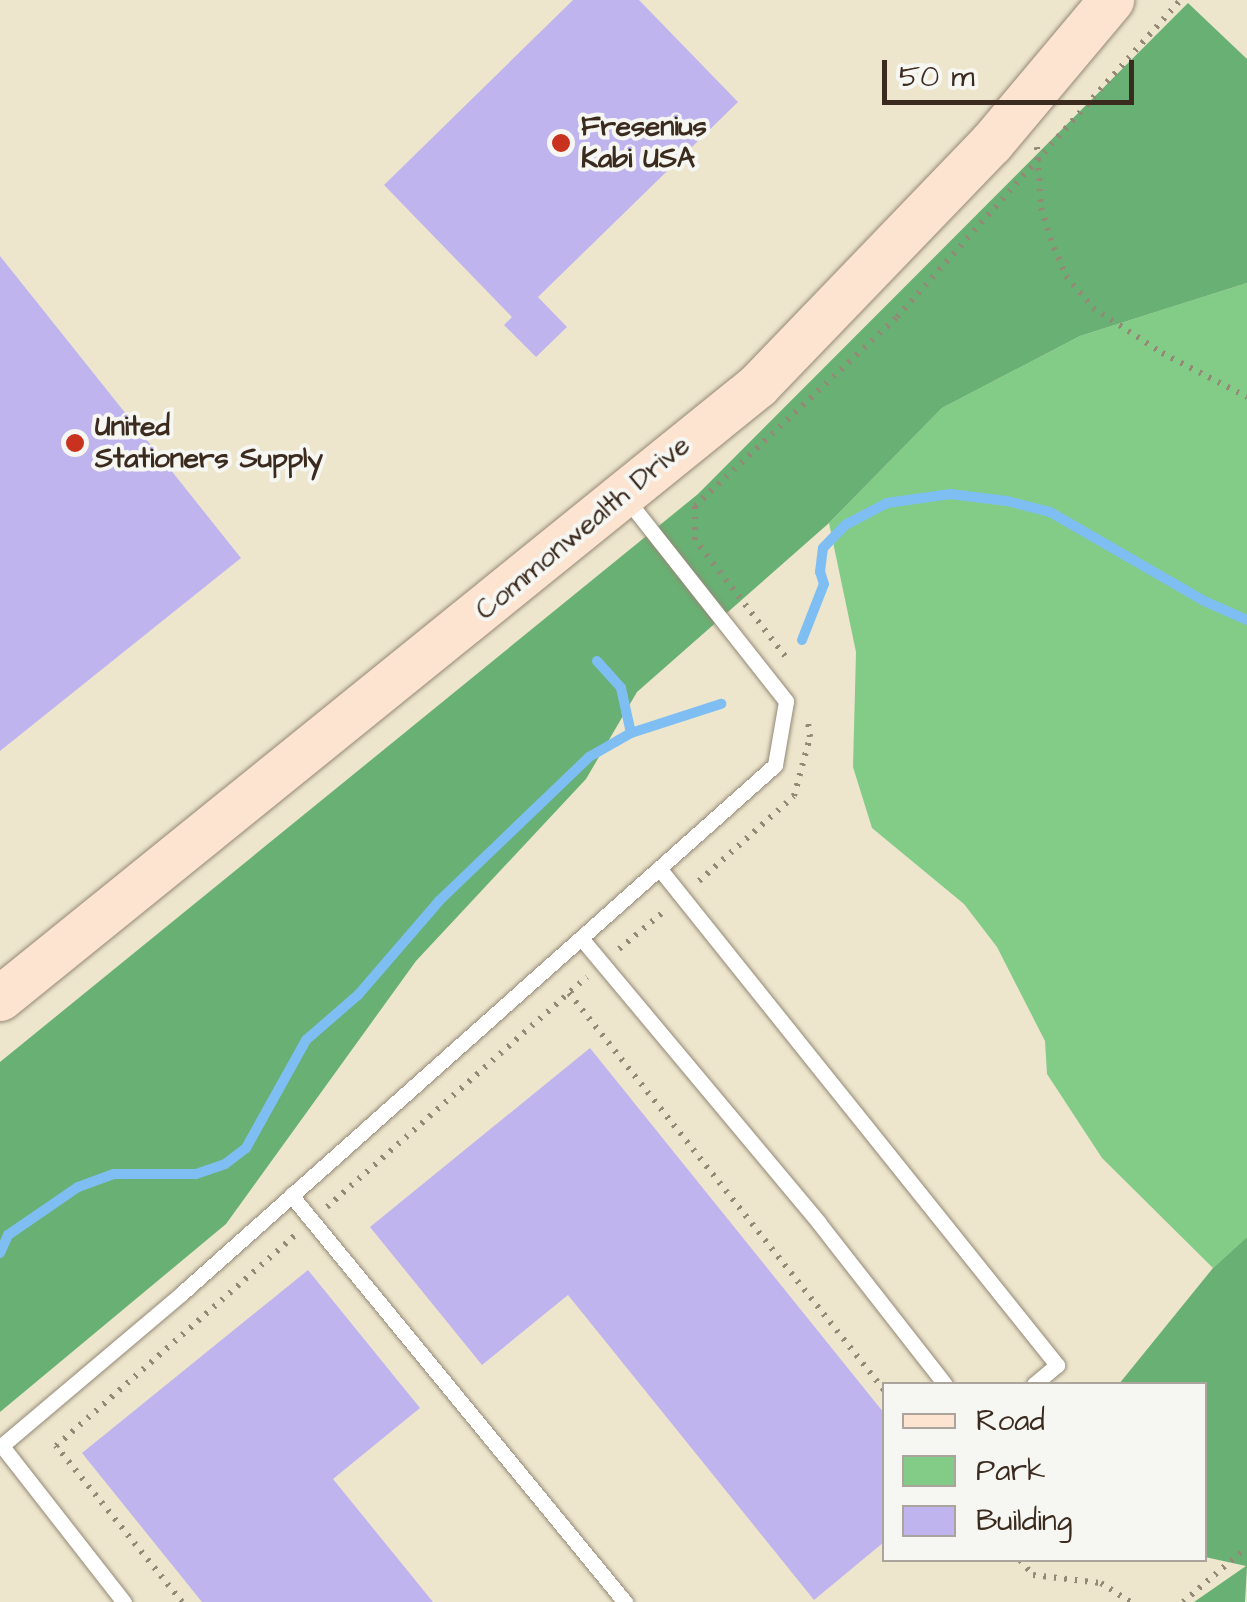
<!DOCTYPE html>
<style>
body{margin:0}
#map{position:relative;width:1247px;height:1602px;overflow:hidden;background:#ede6cd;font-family:"Architects Daughter",sans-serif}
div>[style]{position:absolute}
.green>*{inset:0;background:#82cc88}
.forest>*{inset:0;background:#69b074}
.stream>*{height:10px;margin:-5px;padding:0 5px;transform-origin:5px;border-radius:5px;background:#7fbef3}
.building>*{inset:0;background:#c0b4ee}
.path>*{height:6px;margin-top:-3px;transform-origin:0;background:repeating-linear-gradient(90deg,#948876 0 2.5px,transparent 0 10.5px)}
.roads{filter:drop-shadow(0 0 2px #948876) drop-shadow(0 0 2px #948876)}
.lane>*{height:15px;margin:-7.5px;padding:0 7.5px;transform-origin:7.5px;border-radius:7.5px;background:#fff}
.secondary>*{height:45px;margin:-22.5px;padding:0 22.5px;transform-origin:22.5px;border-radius:22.5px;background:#fde4d1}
.dots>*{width:28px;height:28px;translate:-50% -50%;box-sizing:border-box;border:5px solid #f6f6f2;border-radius:50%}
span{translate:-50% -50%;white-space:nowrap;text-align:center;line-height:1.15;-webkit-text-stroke:8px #f6f6f2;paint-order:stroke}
.poi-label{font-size:28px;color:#3b2a1e;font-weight:700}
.left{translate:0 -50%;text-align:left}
.street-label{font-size:28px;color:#3b2a1e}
.legend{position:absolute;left:882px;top:1382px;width:325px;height:180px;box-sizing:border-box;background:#f6f6f2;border:2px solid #aba49d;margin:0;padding:12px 18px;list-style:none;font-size:30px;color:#3b2a1e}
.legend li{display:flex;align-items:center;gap:20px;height:50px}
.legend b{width:50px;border:2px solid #aba49d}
.scale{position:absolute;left:882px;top:60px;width:252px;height:45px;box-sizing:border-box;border:5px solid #3b2a1e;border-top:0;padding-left:12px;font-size:30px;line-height:35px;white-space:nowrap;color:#3b2a1e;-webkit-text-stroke:8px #f6f6f2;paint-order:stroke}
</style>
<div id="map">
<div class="green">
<i style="clip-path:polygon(1247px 283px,1247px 1237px,1213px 1268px,1102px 1158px,1047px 1074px,1045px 1041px,997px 947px,964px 904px,872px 828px,853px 767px,856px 652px,829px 523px,942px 408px,1080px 336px)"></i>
</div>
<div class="forest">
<i style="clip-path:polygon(1188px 3px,1247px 59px,1247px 283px,1080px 336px,942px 408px,829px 523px,637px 692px,586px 779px,416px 961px,226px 1224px,0 1412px,0 1062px,698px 494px)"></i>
<i style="clip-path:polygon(1247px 1237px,1247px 1567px,1245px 1602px,1194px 1602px,1246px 1566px,1205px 1557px,1204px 1384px,1119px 1384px,1213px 1268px)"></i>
</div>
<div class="stream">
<i style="left:802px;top:640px;width:60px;rotate:-68.6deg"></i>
<i style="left:824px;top:584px;width:13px;rotate:-108deg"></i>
<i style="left:820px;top:572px;width:24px;rotate:-83deg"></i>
<i style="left:823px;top:548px;width:32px;rotate:-46deg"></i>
<i style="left:845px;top:525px;width:47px;rotate:-27.6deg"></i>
<i style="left:887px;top:503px;width:64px;rotate:-8.1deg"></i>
<i style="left:950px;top:494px;width:57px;rotate:7deg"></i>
<i style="left:1007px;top:501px;width:44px;rotate:14.3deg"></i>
<i style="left:1050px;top:512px;width:178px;rotate:30deg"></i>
<i style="left:1204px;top:601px;width:47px;rotate:23.8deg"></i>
<i style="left:597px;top:661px;width:36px;rotate:48deg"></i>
<i style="left:621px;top:688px;width:46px;rotate:77.5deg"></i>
<i style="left:0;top:1253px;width:20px;rotate:-66deg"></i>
<i style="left:8px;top:1235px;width:85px;rotate:-34.4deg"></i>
<i style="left:78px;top:1187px;width:38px;rotate:-20deg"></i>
<i style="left:114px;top:1174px;width:82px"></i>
<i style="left:196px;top:1174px;width:31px;rotate:-19deg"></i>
<i style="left:225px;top:1164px;width:26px;rotate:-37deg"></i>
<i style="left:246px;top:1148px;width:124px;rotate:-60.9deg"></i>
<i style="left:306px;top:1040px;width:69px;rotate:-40.9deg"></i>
<i style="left:358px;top:995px;width:125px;rotate:-49.2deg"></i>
<i style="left:440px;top:900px;width:207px;rotate:-43.8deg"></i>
<i style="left:589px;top:757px;width:48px;rotate:-29.7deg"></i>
<i style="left:631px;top:733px;width:95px;rotate:-17.9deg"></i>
</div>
<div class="building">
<i style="clip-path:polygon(573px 0,639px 0,738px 102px,538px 297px,567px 327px,536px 357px,504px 325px,512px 317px,384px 185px)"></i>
<i style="clip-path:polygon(0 256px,241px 558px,0 751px)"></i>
<i style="clip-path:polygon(590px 1048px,884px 1413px,884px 1542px,814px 1600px,568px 1295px,482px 1365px,370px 1227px)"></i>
<i style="clip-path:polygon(308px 1270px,420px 1408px,333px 1479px,433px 1602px,202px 1602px,82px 1453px)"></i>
</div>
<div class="path">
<i style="left:1037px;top:147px;width:61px;rotate:86.2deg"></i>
<i style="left:1041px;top:208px;width:31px;rotate:73deg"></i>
<i style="left:1050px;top:238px;width:41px;rotate:67.2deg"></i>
<i style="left:1066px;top:276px;width:42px;rotate:49.8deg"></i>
<i style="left:1093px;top:308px;width:82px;rotate:33.1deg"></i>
<i style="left:1162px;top:353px;width:96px;rotate:27.4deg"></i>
<i style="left:785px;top:656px;width:147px;rotate:-127.8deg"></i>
<i style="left:695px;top:540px;width:34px;rotate:-90deg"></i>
<i style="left:695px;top:506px;width:277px;rotate:-43.1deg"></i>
<i style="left:897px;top:317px;width:425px;rotate:-48.2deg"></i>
<i style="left:699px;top:881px;width:127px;rotate:-41.8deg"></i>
<i style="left:794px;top:796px;width:61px;rotate:-74.8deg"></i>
<i style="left:810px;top:737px;width:14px;rotate:-98deg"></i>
<i style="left:619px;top:949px;width:62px;rotate:-39.8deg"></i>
<i style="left:569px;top:993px;width:507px;rotate:51.57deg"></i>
<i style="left:327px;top:1207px;width:347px;rotate:-41.5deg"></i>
<i style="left:1020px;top:1560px;width:20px;rotate:49deg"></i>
<i style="left:1033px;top:1575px;width:68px;rotate:6.7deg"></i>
<i style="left:1101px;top:1583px;width:35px;rotate:33deg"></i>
<i style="left:182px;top:1602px;width:201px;rotate:-128.9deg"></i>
<i style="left:56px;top:1446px;width:319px;rotate:-41.4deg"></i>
<i style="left:1183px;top:1602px;width:84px;rotate:-40.7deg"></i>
</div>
<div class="roads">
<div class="lane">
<i style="left:659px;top:868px;width:637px;rotate:51.31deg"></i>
<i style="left:1057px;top:1365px;width:30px;rotate:140deg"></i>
<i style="left:581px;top:938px;width:371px;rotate:50.1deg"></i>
<i style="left:819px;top:1223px;width:204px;rotate:52deg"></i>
<i style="left:291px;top:1195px;width:527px;rotate:50.63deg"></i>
<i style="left:2px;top:1446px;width:198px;rotate:52deg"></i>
<i style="left:0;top:1447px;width:238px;rotate:-40.2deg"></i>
<i style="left:182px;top:1293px;width:794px;rotate:-41.68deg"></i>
<i style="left:775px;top:765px;width:65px;rotate:-80.2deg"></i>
<i style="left:786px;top:701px;width:261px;rotate:-128.3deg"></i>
</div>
<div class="secondary">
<i style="left:0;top:998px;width:975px;rotate:-38.96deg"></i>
<i style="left:758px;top:385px;width:336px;rotate:-46.1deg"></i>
<i style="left:991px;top:143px;width:187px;rotate:-50deg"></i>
</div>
</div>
<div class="dots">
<i style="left:561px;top:143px;background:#c8321e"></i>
<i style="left:75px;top:443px;background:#c8321e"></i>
</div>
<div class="poi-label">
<span class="left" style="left:581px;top:143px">Fresenius<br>Kabi USA</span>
<span class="left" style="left:95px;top:443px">United<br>Stationers Supply</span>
</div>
<div class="street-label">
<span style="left:583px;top:528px;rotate:-40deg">Commonwealth Drive</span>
</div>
<ul class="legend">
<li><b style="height:12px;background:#fde4d1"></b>Road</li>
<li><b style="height:28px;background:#82cc88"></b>Park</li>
<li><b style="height:28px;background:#c0b4ee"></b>Building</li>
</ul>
<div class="scale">50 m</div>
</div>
